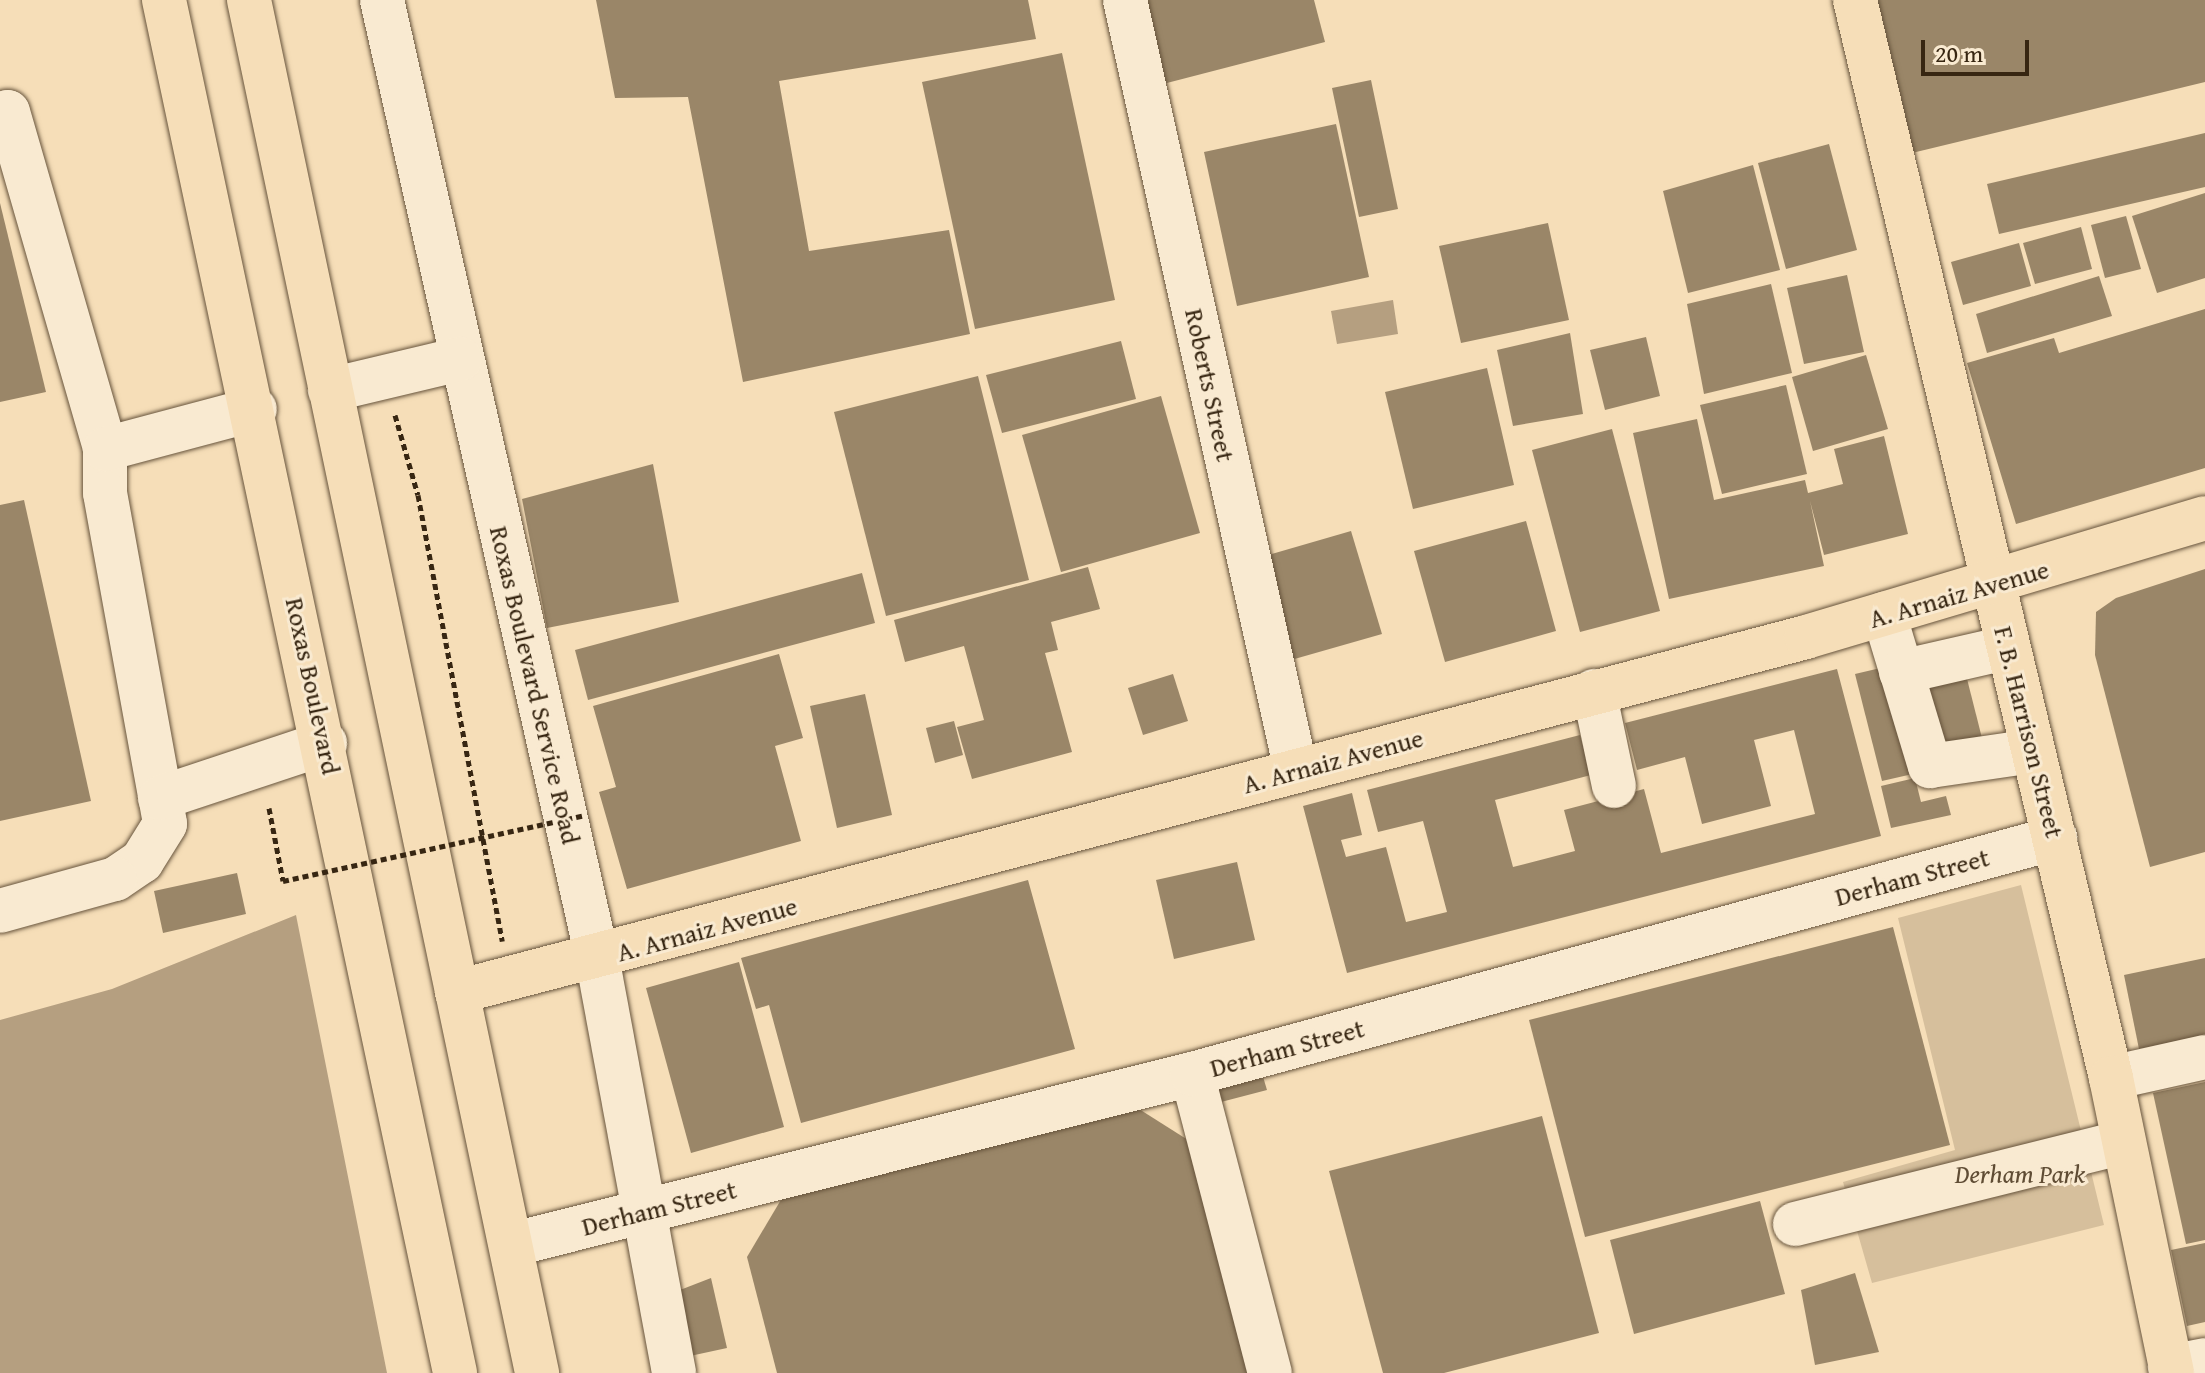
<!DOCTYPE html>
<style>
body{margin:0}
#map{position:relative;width:2205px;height:1373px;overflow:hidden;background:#f6deb8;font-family:"Gentium Book Plus",serif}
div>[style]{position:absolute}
.green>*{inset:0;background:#d6bf9c}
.water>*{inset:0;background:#b59f80}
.building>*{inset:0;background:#9a8668}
.path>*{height:5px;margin-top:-2.5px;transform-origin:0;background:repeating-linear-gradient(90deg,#372612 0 6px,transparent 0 10px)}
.roads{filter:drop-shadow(0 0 2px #67543c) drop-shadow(0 0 2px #67543c)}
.minor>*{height:44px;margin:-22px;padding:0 22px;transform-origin:22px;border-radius:22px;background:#f9ead1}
.major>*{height:44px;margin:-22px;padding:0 22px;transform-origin:22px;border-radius:22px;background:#f6deb8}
.highway>*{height:44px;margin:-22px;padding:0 22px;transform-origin:22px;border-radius:22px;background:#f6deb8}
.path-bridge>*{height:5px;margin-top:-2.5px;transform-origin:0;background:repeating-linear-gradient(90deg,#372612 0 6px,transparent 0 10px)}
span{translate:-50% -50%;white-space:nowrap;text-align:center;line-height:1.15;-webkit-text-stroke:6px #f9ead1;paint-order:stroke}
.street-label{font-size:26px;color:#372612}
.park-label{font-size:26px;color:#5f4c34;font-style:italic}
.scale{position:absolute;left:1921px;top:40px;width:108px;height:36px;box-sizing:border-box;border:4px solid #372612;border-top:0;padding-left:10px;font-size:24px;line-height:28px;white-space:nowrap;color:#372612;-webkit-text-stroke:6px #f9ead1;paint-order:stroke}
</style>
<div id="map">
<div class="green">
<i style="clip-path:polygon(2021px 885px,2104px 1225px,1872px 1283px,1843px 1182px,1955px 1150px,1898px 918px)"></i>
</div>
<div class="water">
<i style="clip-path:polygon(1393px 300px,1398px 334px,1337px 344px,1331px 311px)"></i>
<i style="clip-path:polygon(296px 915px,387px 1373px,0 1373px,0 1020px,112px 989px)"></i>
</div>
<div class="building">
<i style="clip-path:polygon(596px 0,1028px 0,1036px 39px,779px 81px,809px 251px,949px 230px,970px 334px,743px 382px,688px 97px,615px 98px)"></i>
<i style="clip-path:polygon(1141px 0,1314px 0,1325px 42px,1163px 84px)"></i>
<i style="clip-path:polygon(1875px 0,2205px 0,2205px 82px,1912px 153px)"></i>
<i style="clip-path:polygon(1062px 53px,1115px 300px,975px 329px,922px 82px)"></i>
<i style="clip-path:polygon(1371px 80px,1398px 209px,1359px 217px,1332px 88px)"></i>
<i style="clip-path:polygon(1336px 124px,1369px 277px,1237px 306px,1204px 152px)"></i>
<i style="clip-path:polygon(2205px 133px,2205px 187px,1999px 234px,1987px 184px)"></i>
<i style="clip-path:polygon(1829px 144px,1857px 250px,1786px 269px,1758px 163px)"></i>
<i style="clip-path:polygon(1753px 165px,1780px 270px,1688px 293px,1663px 191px)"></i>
<i style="clip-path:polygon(2205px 193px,2205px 278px,2157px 293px,2132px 216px)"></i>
<i style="clip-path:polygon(0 203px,46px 392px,0 402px)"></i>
<i style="clip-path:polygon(2126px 216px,2141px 269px,2105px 278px,2091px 225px)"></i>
<i style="clip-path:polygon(1548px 223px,1569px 320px,1461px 343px,1439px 246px)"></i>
<i style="clip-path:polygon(2081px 227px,2092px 269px,2035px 284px,2023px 243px)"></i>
<i style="clip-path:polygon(2019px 243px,2031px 286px,1963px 305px,1951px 262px)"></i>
<i style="clip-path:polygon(1847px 275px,1864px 352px,1804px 364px,1787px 288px)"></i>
<i style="clip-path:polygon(2099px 276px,2112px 316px,1987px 353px,1976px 314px)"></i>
<i style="clip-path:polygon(1771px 284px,1792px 373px,1704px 394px,1687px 304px)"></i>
<i style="clip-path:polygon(2205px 309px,2205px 468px,2016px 524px,1967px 363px,2054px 338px,2059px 353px)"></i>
<i style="clip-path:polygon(1570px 333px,1583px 414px,1513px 426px,1497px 350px)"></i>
<i style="clip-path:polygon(1646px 337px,1660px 396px,1605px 410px,1590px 350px)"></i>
<i style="clip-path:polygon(1121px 341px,1136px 399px,1002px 433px,986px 375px)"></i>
<i style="clip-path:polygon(1866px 355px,1888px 429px,1813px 451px,1792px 377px)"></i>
<i style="clip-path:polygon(1487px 368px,1514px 485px,1413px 509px,1385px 392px)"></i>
<i style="clip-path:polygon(978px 376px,1029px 580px,886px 616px,834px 412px)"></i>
<i style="clip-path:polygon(1786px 385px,1807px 474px,1722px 494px,1700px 405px)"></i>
<i style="clip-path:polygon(1161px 396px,1200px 533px,1061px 572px,1022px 435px)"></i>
<i style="clip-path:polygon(1697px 419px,1714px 500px,1805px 480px,1808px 493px,1843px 484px,1834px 449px,1884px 436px,1908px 534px,1824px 555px,1810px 501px,1824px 566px,1669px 599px,1633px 433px)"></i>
<i style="clip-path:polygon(1612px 429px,1660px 611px,1580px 632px,1532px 450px)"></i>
<i style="clip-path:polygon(653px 464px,679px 602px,547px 628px,522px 499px)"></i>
<i style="clip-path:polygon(24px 500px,91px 801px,0 821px,0 505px)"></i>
<i style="clip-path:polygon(1526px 521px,1556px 631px,1445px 662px,1414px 551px)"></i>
<i style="clip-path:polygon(1351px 531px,1382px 634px,1284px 662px,1254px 559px)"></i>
<i style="clip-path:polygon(1088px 567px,1100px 609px,1051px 622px,1058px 650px,1045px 653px,1072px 752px,972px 779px,957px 727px,984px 720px,964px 646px,905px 662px,894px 620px)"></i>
<i style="clip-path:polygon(2205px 569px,2205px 852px,2150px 867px,2095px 655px,2096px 612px,2116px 598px)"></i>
<i style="clip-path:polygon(862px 573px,875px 623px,588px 700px,575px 650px)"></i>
<i style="clip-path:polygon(779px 654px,803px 738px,775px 746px,801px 841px,627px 889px,599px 792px,616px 787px,593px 706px)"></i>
<i style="clip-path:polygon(1963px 663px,1984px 746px,1933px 759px,1912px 676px)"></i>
<i style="clip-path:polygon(1889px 666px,1917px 773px,1882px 781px,1855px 674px)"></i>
<i style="clip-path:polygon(1837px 669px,1881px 836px,1347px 973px,1303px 806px,1352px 793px,1362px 835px,1341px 840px,1346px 857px,1386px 847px,1406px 922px,1447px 912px,1423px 821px,1378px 832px,1367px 790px,1580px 735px,1591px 775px,1495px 800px,1513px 867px,1575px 851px,1564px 810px,1644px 789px,1661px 853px,1815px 814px,1794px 730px,1754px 740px,1771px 806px,1702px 824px,1685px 757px,1637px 770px,1625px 723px)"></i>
<i style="clip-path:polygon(1173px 674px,1188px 721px,1143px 735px,1128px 688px)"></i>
<i style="clip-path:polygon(865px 694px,892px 815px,837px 828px,810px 706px)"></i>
<i style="clip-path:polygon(954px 721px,963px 755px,935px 763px,926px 728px)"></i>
<i style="clip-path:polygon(1915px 778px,1921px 802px,1946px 796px,1951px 815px,1891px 828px,1881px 786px)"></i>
<i style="clip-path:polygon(1237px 862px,1255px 940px,1174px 959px,1156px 880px)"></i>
<i style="clip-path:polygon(237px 873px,246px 914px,163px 933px,154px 891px)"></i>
<i style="clip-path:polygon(1028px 880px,1075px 1049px,801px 1123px,769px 1005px,756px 1009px,741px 958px)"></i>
<i style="clip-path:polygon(1893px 927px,1950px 1145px,1585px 1237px,1529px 1020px)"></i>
<i style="clip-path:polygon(2205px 958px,2205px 1035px,2139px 1049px,2124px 975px)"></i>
<i style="clip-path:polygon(739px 962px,784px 1127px,691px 1153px,646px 988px)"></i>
<i style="clip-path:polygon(1258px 1060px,1267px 1090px,1221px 1102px,1212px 1073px)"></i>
<i style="clip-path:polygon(2205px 1082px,2205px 1240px,2186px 1244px,2153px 1093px)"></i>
<i style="clip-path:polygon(1139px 1109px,1199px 1147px,1251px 1373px,777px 1373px,747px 1257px,782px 1198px)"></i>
<i style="clip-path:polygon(1542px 1116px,1599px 1333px,1444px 1373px,1383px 1373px,1329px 1171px)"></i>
<i style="clip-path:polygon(1760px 1201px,1785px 1294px,1634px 1334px,1610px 1240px)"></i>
<i style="clip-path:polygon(2205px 1243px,2205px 1322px,2187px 1326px,2171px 1250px)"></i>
<i style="clip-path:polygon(1855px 1273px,1879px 1352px,1815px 1365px,1801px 1290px)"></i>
<i style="clip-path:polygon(711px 1278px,727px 1348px,690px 1356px,680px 1290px)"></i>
</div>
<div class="path">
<i style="left:395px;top:415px;width:83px;rotate:74deg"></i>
<i style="left:418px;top:495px;width:454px;rotate:79.3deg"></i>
<i style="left:269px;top:808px;width:74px;rotate:79.1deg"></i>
</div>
<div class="roads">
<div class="minor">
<i style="left:382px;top:0;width:981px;rotate:77.34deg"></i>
<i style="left:597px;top:957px;width:423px;rotate:79.5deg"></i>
<i style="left:1125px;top:0;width:790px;rotate:77.49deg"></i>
<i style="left:0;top:114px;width:8px;rotate:-14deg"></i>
<i style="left:8px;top:112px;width:351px;rotate:73.9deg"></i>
<i style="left:105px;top:449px;width:44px;rotate:90deg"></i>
<i style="left:105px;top:493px;width:336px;rotate:79.7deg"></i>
<i style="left:165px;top:824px;width:44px;rotate:121.9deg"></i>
<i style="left:142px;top:861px;width:32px;rotate:146deg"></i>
<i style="left:115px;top:879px;width:119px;rotate:164.5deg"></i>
<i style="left:330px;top:390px;width:134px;rotate:-13.4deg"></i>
<i style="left:105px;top:449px;width:155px;rotate:-14.9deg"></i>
<i style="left:1884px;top:614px;width:159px;rotate:73.2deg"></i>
<i style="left:1930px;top:766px;width:104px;rotate:-8.3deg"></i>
<i style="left:1901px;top:672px;width:108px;rotate:-12.9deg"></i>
<i style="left:1594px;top:691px;width:97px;rotate:78.1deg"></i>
<i style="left:160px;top:798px;width:174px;rotate:-18.4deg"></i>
<i style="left:1192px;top:1074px;width:309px;rotate:75.4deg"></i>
<i style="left:2111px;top:1078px;width:96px;rotate:-12.6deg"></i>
<i style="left:1795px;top:1224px;width:338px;rotate:-14deg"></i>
<i style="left:514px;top:1244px;width:699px;rotate:-14.08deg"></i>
<i style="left:1192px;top:1074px;width:895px;rotate:-15.29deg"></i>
<i style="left:2170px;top:1367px;width:36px;rotate:-11deg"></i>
</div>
<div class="major">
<i style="left:1855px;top:0;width:1108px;rotate:76.64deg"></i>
<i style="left:2111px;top:1078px;width:301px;rotate:78.3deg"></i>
<i style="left:457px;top:992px;width:1395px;rotate:-14.74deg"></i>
<i style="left:1806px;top:637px;width:416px;rotate:-16.6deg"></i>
</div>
<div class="highway">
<i style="left:164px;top:0;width:1403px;rotate:78.03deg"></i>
<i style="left:249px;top:0;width:1403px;rotate:78.15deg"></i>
</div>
</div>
<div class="path-bridge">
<i style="left:283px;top:881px;width:306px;rotate:-12.3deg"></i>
</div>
<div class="street-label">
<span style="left:1210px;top:385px;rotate:78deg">Roberts Street</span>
<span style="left:1959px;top:594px;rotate:-16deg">A. Arnaiz Avenue</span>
<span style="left:535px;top:685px;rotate:77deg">Roxas Boulevard Service Road</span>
<span style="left:313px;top:686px;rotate:78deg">Roxas Boulevard</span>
<span style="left:2029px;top:732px;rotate:76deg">F. B. Harrison Street</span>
<span style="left:1333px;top:761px;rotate:-15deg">A. Arnaiz Avenue</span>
<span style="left:1912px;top:877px;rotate:-15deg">Derham Street</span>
<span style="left:707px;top:929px;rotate:-15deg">A. Arnaiz Avenue</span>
<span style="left:1287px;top:1048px;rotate:-15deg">Derham Street</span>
<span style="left:659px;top:1208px;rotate:-14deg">Derham Street</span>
</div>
<div class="park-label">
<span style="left:2020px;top:1174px">Derham Park</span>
</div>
<div class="scale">20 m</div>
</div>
